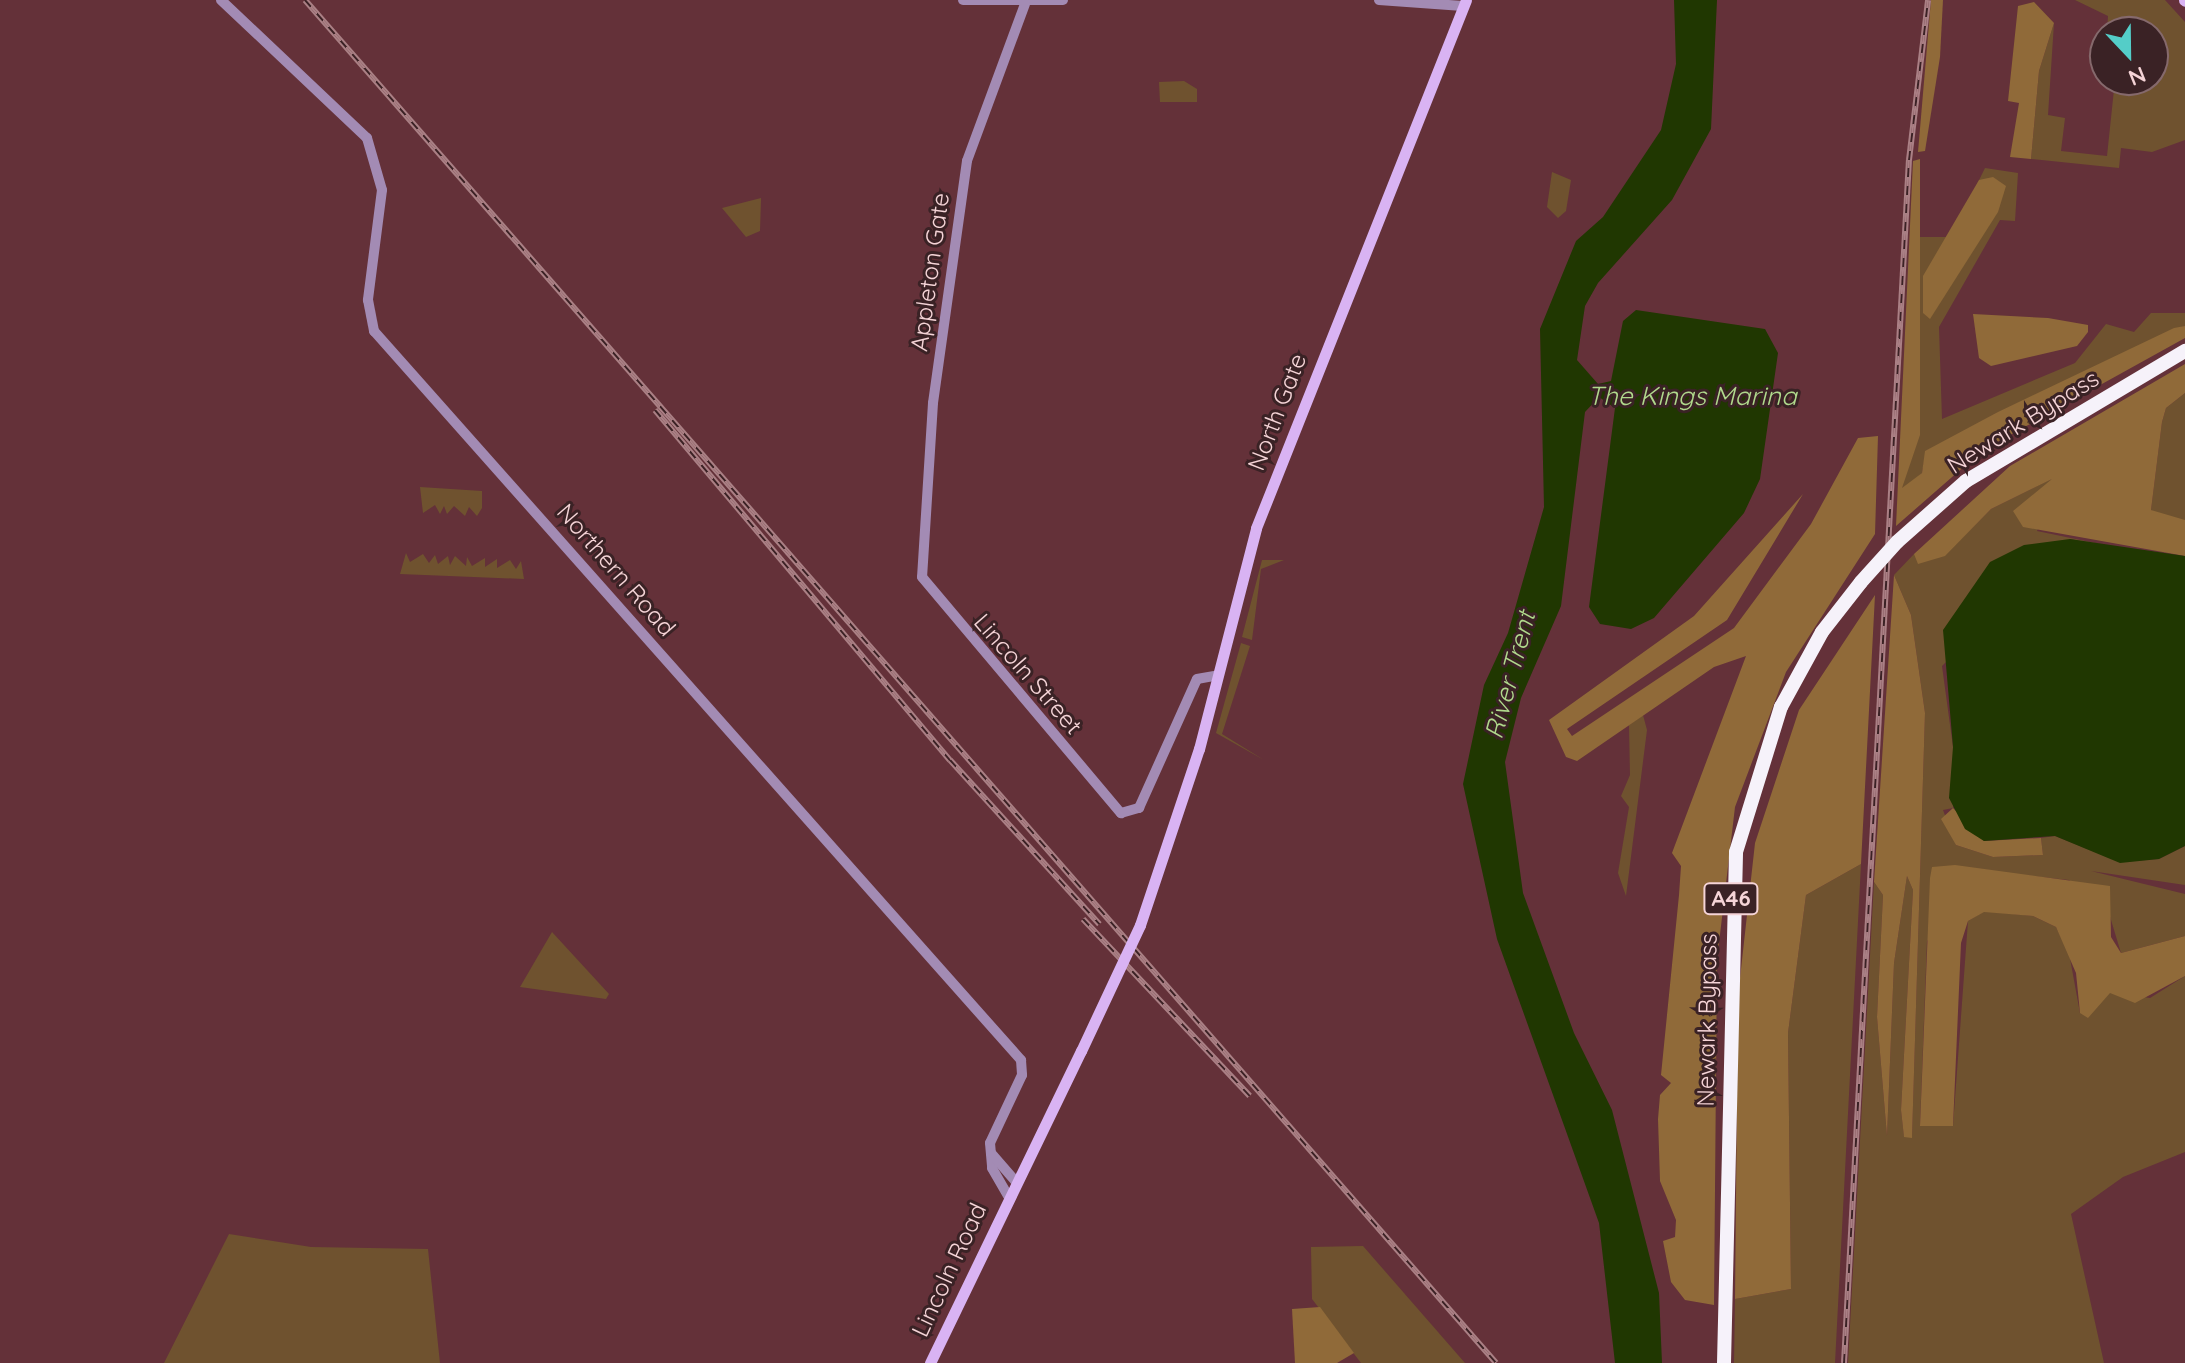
<!DOCTYPE html>
<style>
body{margin:0}
#map{position:relative;width:2185px;height:1363px;overflow:hidden;background:#643139;font-family:Quicksand,sans-serif}
div>[style]{position:absolute}
.green>*{inset:0;background:#6f522f}
.forest>*{inset:0;background:#906a39}
.water>*{inset:0;background:#203701}
.tertiary>*{height:10px;margin:-5px;padding:0 5px;transform-origin:5px;border-radius:5px;background:#a38bb4}
.secondary>*{height:11px;margin:-5.5px;padding:0 5.5px;transform-origin:5.5px;border-radius:5.5px;background:#d9b3f3}
.trunk>*{height:14px;margin:-7px;padding:0 7px;transform-origin:7px;border-radius:7px;background:#f6f2fa}
.rail>*{height:6px;margin-top:-3px;transform-origin:0;background:repeating-linear-gradient(90deg,#3a2225 0 9px,#aa8085 0 18px);box-sizing:border-box;border-block:2px solid #aa8085}
.secondary-bridge>*{height:11px;margin:-5.5px;padding:0 5.5px;transform-origin:5.5px;border-radius:5.5px;background:#d9b3f3}
.trunk-bridge>*{height:14px;margin:-7px;padding:0 7px;transform-origin:7px;border-radius:7px;background:#f6f2fa}
span{translate:-50% -50%;white-space:nowrap;text-align:center;line-height:1.15;-webkit-text-stroke:6px #3a2225;paint-order:stroke}
.shield-label span{padding:2px 6px;background:#3a2225;border:2px solid;border-radius:6px;-webkit-text-stroke-width:0}
.shield-label{font-size:22px;color:#f5d4d7;font-weight:700}
.street-label{font-size:24px;color:#f5d4d7}
.water-label{font-size:26px;color:#b0d98c;font-style:italic}
.north{position:absolute;left:2089px;top:16px;width:80px;height:80px;box-sizing:border-box;background:#3a2225;border:2px solid #85696c;border-radius:50%;rotate:158deg;font-size:22px;font-weight:700;line-height:32px;text-align:center;color:#f5d4d7}
.north::after{content:'';display:block;margin:auto;width:28px;height:36px;background:#54cdc8;clip-path:polygon(50% 0,100% 100%,50% 72%,0 100%)}
</style>
<div id="map">
<div class="green">
<i style="clip-path:polygon(2075px 0,2165px 0,2185px 22px,2185px 140px,2152px 152px,2121px 148px,2119px 168px,2031px 159px,2039px 71px,2054px 23px,2048px 115px,2065px 118px,2061px 151px,2107px 156px,2115px 80px,2153px 80px,2153px 32px,2107px 32px,2108px 16px)"></i>
<i style="clip-path:polygon(1184px 81px,1197px 89px,1197px 102px,1160px 102px,1159px 82px)"></i>
<i style="clip-path:polygon(1985px 168px,2018px 173px,2015px 221px,2000px 220px,1939px 327px,1942px 419px,2075px 363px,2106px 324px,2134px 332px,2151px 313px,2185px 313px,2185px 326px,1926px 451px,1922px 473px,1899px 498px,1919px 351px,1917px 237px,1951px 237px)"></i>
<i style="clip-path:polygon(1552px 172px,1571px 180px,1566px 211px,1558px 218px,1547px 207px)"></i>
<i style="clip-path:polygon(761px 198px,760px 231px,746px 237px,722px 208px)"></i>
<i style="clip-path:polygon(2185px 393px,2185px 520px,2164px 519px,2151px 510px,2162px 422px,2166px 408px)"></i>
<i style="clip-path:polygon(2059px 475px,2037px 531px,2119px 548px,2070px 539px,1942px 666px,1953px 747px,1953px 808px,1943px 810px,1956px 845px,1993px 857px,2043px 855px,2041px 838px,2055px 836px,2120px 862px,2159px 859px,2185px 846px,2185px 885px,2091px 871px,2185px 894px,2185px 936px,2121px 953px,2108px 910px,2069px 880px,1996px 872px,1927px 941px,1920px 1125px,1953px 1126px,1968px 921px,1984px 911px,2033px 916px,2056px 927px,2069px 953px,2080px 1013px,2110px 992px,2150px 998px,2185px 976px,2185px 1152px,2123px 1177px,2071px 1214px,2104px 1363px,1848px 1363px,1874px 882px,1883px 895px,1877px 1017px,1887px 1136px,1894px 963px,1907px 876px,1913px 890px,1901px 1110px,1904px 1136px,1912px 1137px,1925px 713px,1911px 615px,1894px 575px,1914px 554px,1944px 556px,1991px 509px)"></i>
<i style="clip-path:polygon(420px 487px,482px 491px,482px 508px,477px 516px,469px 507px,465px 516px,454px 506px,447px 514px,444px 506px,440px 514px,435px 505px,423px 513px)"></i>
<i style="clip-path:polygon(406px 553px,410px 562px,423px 554px,429px 563px,435px 555px,438px 564px,448px 556px,450px 565px,455px 556px,466px 566px,467px 557px,472px 566px,485px 558px,485px 567px,497px 559px,497px 568px,510px 560px,516px 569px,521px 561px,524px 579px,400px 574px)"></i>
<i style="clip-path:polygon(1262px 560px,1284px 560px,1261px 569px,1252px 640px,1242px 637px)"></i>
<i style="clip-path:polygon(1241px 643px,1250px 646px,1222px 734px,1264px 760px,1216px 733px)"></i>
<i style="clip-path:polygon(1643px 715px,1647px 730px,1626px 896px,1618px 873px,1629px 807px,1621px 796px,1630px 775px,1629px 725px)"></i>
<i style="clip-path:polygon(1861px 864px,1835px 1363px,1734px 1363px,1735px 1299px,1791px 1289px,1788px 1033px,1806px 895px)"></i>
<i style="clip-path:polygon(552px 932px,609px 994px,606px 999px,520px 987px)"></i>
<i style="clip-path:polygon(229px 1234px,311px 1247px,428px 1249px,440px 1363px,164px 1363px)"></i>
<i style="clip-path:polygon(1363px 1246px,1465px 1363px,1361px 1363px,1312px 1299px,1311px 1247px)"></i>
</div>
<div class="forest">
<i style="clip-path:polygon(1931px 0,1943px 0,1940px 57px,1925px 151px,1918px 152px)"></i>
<i style="clip-path:polygon(2034px 2px,2054px 23px,2039px 71px,2031px 159px,2010px 157px,2019px 103px,2008px 101px,2018px 6px)"></i>
<i style="clip-path:polygon(1920px 159px,1920px 435px,1902px 488px,1922px 473px,1925px 451px,1998px 412px,2174px 328px,2185px 326px,2185px 338px,1983px 450px,1896px 526px,1913px 161px)"></i>
<i style="clip-path:polygon(1993px 177px,2006px 186px,1998px 212px,1930px 319px,1923px 313px,1923px 276px,1979px 180px)"></i>
<i style="clip-path:polygon(1973px 314px,2048px 318px,2088px 325px,2088px 332px,2077px 346px,1991px 366px,1979px 358px)"></i>
<i style="clip-path:polygon(2185px 364px,2185px 393px,2166px 408px,2162px 422px,2151px 510px,2185px 520px,2185px 556px,2023px 527px,2013px 511px,2052px 479px,1991px 509px,1945px 556px,1918px 564px,1914px 554px,2010px 466px)"></i>
<i style="clip-path:polygon(1878px 436px,1875px 534px,1786px 672px,1735px 807px,1717px 960px,1714px 1305px,1685px 1300px,1671px 1282px,1663px 1241px,1675px 1237px,1676px 1220px,1660px 1181px,1658px 1119px,1660px 1095px,1671px 1083px,1661px 1075px,1679px 895px,1681px 866px,1672px 853px,1746px 656px,1714px 667px,1577px 761px,1566px 757px,1549px 720px,1694px 616px,1803px 494px,1727px 620px,1567px 729px,1572px 736px,1734px 628px,1811px 524px,1858px 438px)"></i>
<i style="clip-path:polygon(1894px 575px,1911px 615px,1925px 713px,1912px 1138px,1904px 1137px,1901px 1110px,1913px 890px,1907px 876px,1894px 963px,1887px 1136px,1877px 1017px,1883px 895px,1874px 882px)"></i>
<i style="clip-path:polygon(1875px 595px,1861px 864px,1806px 895px,1788px 1033px,1791px 1289px,1735px 1299px,1738px 996px,1755px 843px,1799px 710px)"></i>
<i style="clip-path:polygon(1953px 808px,1984px 841px,2041px 838px,2043px 855px,1993px 857px,1956px 845px,1941px 819px)"></i>
<i style="clip-path:polygon(1955px 865px,2110px 886px,2111px 937px,2121px 953px,2185px 936px,2185px 976px,2135px 1003px,2110px 993px,2088px 1018px,2080px 1013px,2076px 973px,2056px 927px,2033px 916px,1984px 912px,1968px 921px,1961px 943px,1953px 1126px,1920px 1126px,1930px 878px,1932px 867px)"></i>
<i style="clip-path:polygon(1320px 1307px,1354px 1353px,1337px 1363px,1295px 1363px,1292px 1309px)"></i>
</div>
<div class="water">
<i style="clip-path:polygon(1674px 0,1717px 0,1711px 129px,1672px 200px,1598px 283px,1585px 306px,1577px 360px,1598px 384px,1611px 381px,1623px 321px,1636px 310px,1765px 329px,1778px 353px,1760px 479px,1744px 513px,1654px 618px,1631px 629px,1600px 624px,1589px 607px,1615px 408px,1599px 397px,1585px 412px,1561px 606px,1521px 698px,1505px 762px,1523px 893px,1574px 1033px,1612px 1110px,1659px 1293px,1662px 1363px,1615px 1363px,1599px 1223px,1497px 939px,1463px 784px,1484px 685px,1508px 633px,1544px 507px,1540px 329px,1576px 241px,1603px 217px,1661px 130px,1676px 64px)"></i>
<i style="clip-path:polygon(2070px 539px,2185px 556px,2185px 846px,2159px 859px,2120px 863px,2055px 836px,1984px 841px,1965px 829px,1949px 798px,1953px 747px,1943px 630px,1990px 562px,2024px 545px)"></i>
</div>
<div class="tertiary">
<i style="left:221px;top:0;width:201px;rotate:43.4deg"></i>
<i style="left:367px;top:138px;width:54px;rotate:73.9deg"></i>
<i style="left:382px;top:190px;width:111px;rotate:97.3deg"></i>
<i style="left:368px;top:300px;width:32px;rotate:79deg"></i>
<i style="left:374px;top:331px;width:975px;rotate:48.41deg"></i>
<i style="left:1021px;top:1060px;width:15px;rotate:86deg"></i>
<i style="left:1022px;top:1075px;width:75px;rotate:115.2deg"></i>
<i style="left:990px;top:1143px;width:25px;rotate:85deg"></i>
<i style="left:992px;top:1168px;width:32px;rotate:60deg"></i>
<i style="left:963px;top:0;width:100px"></i>
<i style="left:1379px;top:0;width:84px;rotate:4.1deg"></i>
<i style="left:1025px;top:4px;width:167px;rotate:110.3deg"></i>
<i style="left:967px;top:161px;width:244px;rotate:98deg"></i>
<i style="left:933px;top:403px;width:174px;rotate:93.6deg"></i>
<i style="left:922px;top:577px;width:309px;rotate:49.9deg"></i>
<i style="left:1121px;top:813px;width:19px;rotate:-16deg"></i>
<i style="left:1139px;top:808px;width:141px;rotate:-65.8deg"></i>
<i style="left:1197px;top:679px;width:22px;rotate:-10deg"></i>
<i style="left:991px;top:1153px;width:38px;rotate:49deg"></i>
</div>
<div class="secondary">
<i style="left:2184px;top:0;width:1px;rotate:45deg"></i>
<i style="left:1140px;top:925px;width:186px;rotate:-71.5deg"></i>
<i style="left:1199px;top:749px;width:228px;rotate:-75.5deg"></i>
<i style="left:1256px;top:528px;width:568px;rotate:-68.31deg"></i>
<i style="left:930px;top:1363px;width:347px;rotate:-64.2deg"></i>
</div>
<div class="trunk">
<i style="left:1897px;top:542px;width:92px;rotate:-41.5deg"></i>
<i style="left:1966px;top:481px;width:255px;rotate:-30.7deg"></i>
<i style="left:1724px;top:1363px;width:511px;rotate:-88.65deg"></i>
<i style="left:1736px;top:852px;width:152px;rotate:-72.8deg"></i>
<i style="left:1781px;top:707px;width:85px;rotate:-61.3deg"></i>
<i style="left:1822px;top:632px;width:63px;rotate:-52deg"></i>
</div>
<div class="rail">
<i style="left:305px;top:0;width:1810px;rotate:48.85deg"></i>
<i style="left:655px;top:410px;width:458px;rotate:49.9deg"></i>
<i style="left:950px;top:760px;width:222px;rotate:47.7deg"></i>
<i style="left:1083px;top:919px;width:243px;rotate:46.7deg"></i>
<i style="left:1844px;top:1363px;width:1205px;rotate:-86.91deg"></i>
<i style="left:1909px;top:160px;width:161px;rotate:-83.2deg"></i>
</div>
<div class="secondary-bridge">
<i style="left:1081px;top:1051px;width:139px;rotate:-64.9deg"></i>
</div>
<div class="trunk-bridge">
<i style="left:1861px;top:582px;width:54px;rotate:-48deg"></i>
</div>
<div class="shield-label">
<span style="left:1731px;top:899px">A46</span>
</div>
<div class="street-label">
<span style="left:930px;top:272px;rotate:-82deg">Appleton Gate</span>
<span style="left:1277px;top:412px;rotate:-69deg">North Gate</span>
<span style="left:2023px;top:422px;rotate:-32deg">Newark Bypass</span>
<span style="left:616px;top:570px;rotate:49deg">Northern Road</span>
<span style="left:1028px;top:674px;rotate:49deg">Lincoln Street</span>
<span style="left:1707px;top:1020px;rotate:-89deg">Newark Bypass</span>
<span style="left:949px;top:1270px;rotate:-65deg">Lincoln Road</span>
</div>
<div class="water-label">
<span style="left:1692px;top:396px">The Kings Marina</span>
<span style="left:1510px;top:675px;rotate:-75deg">River Trent</span>
</div>
<div class="north">N</div>
</div>
